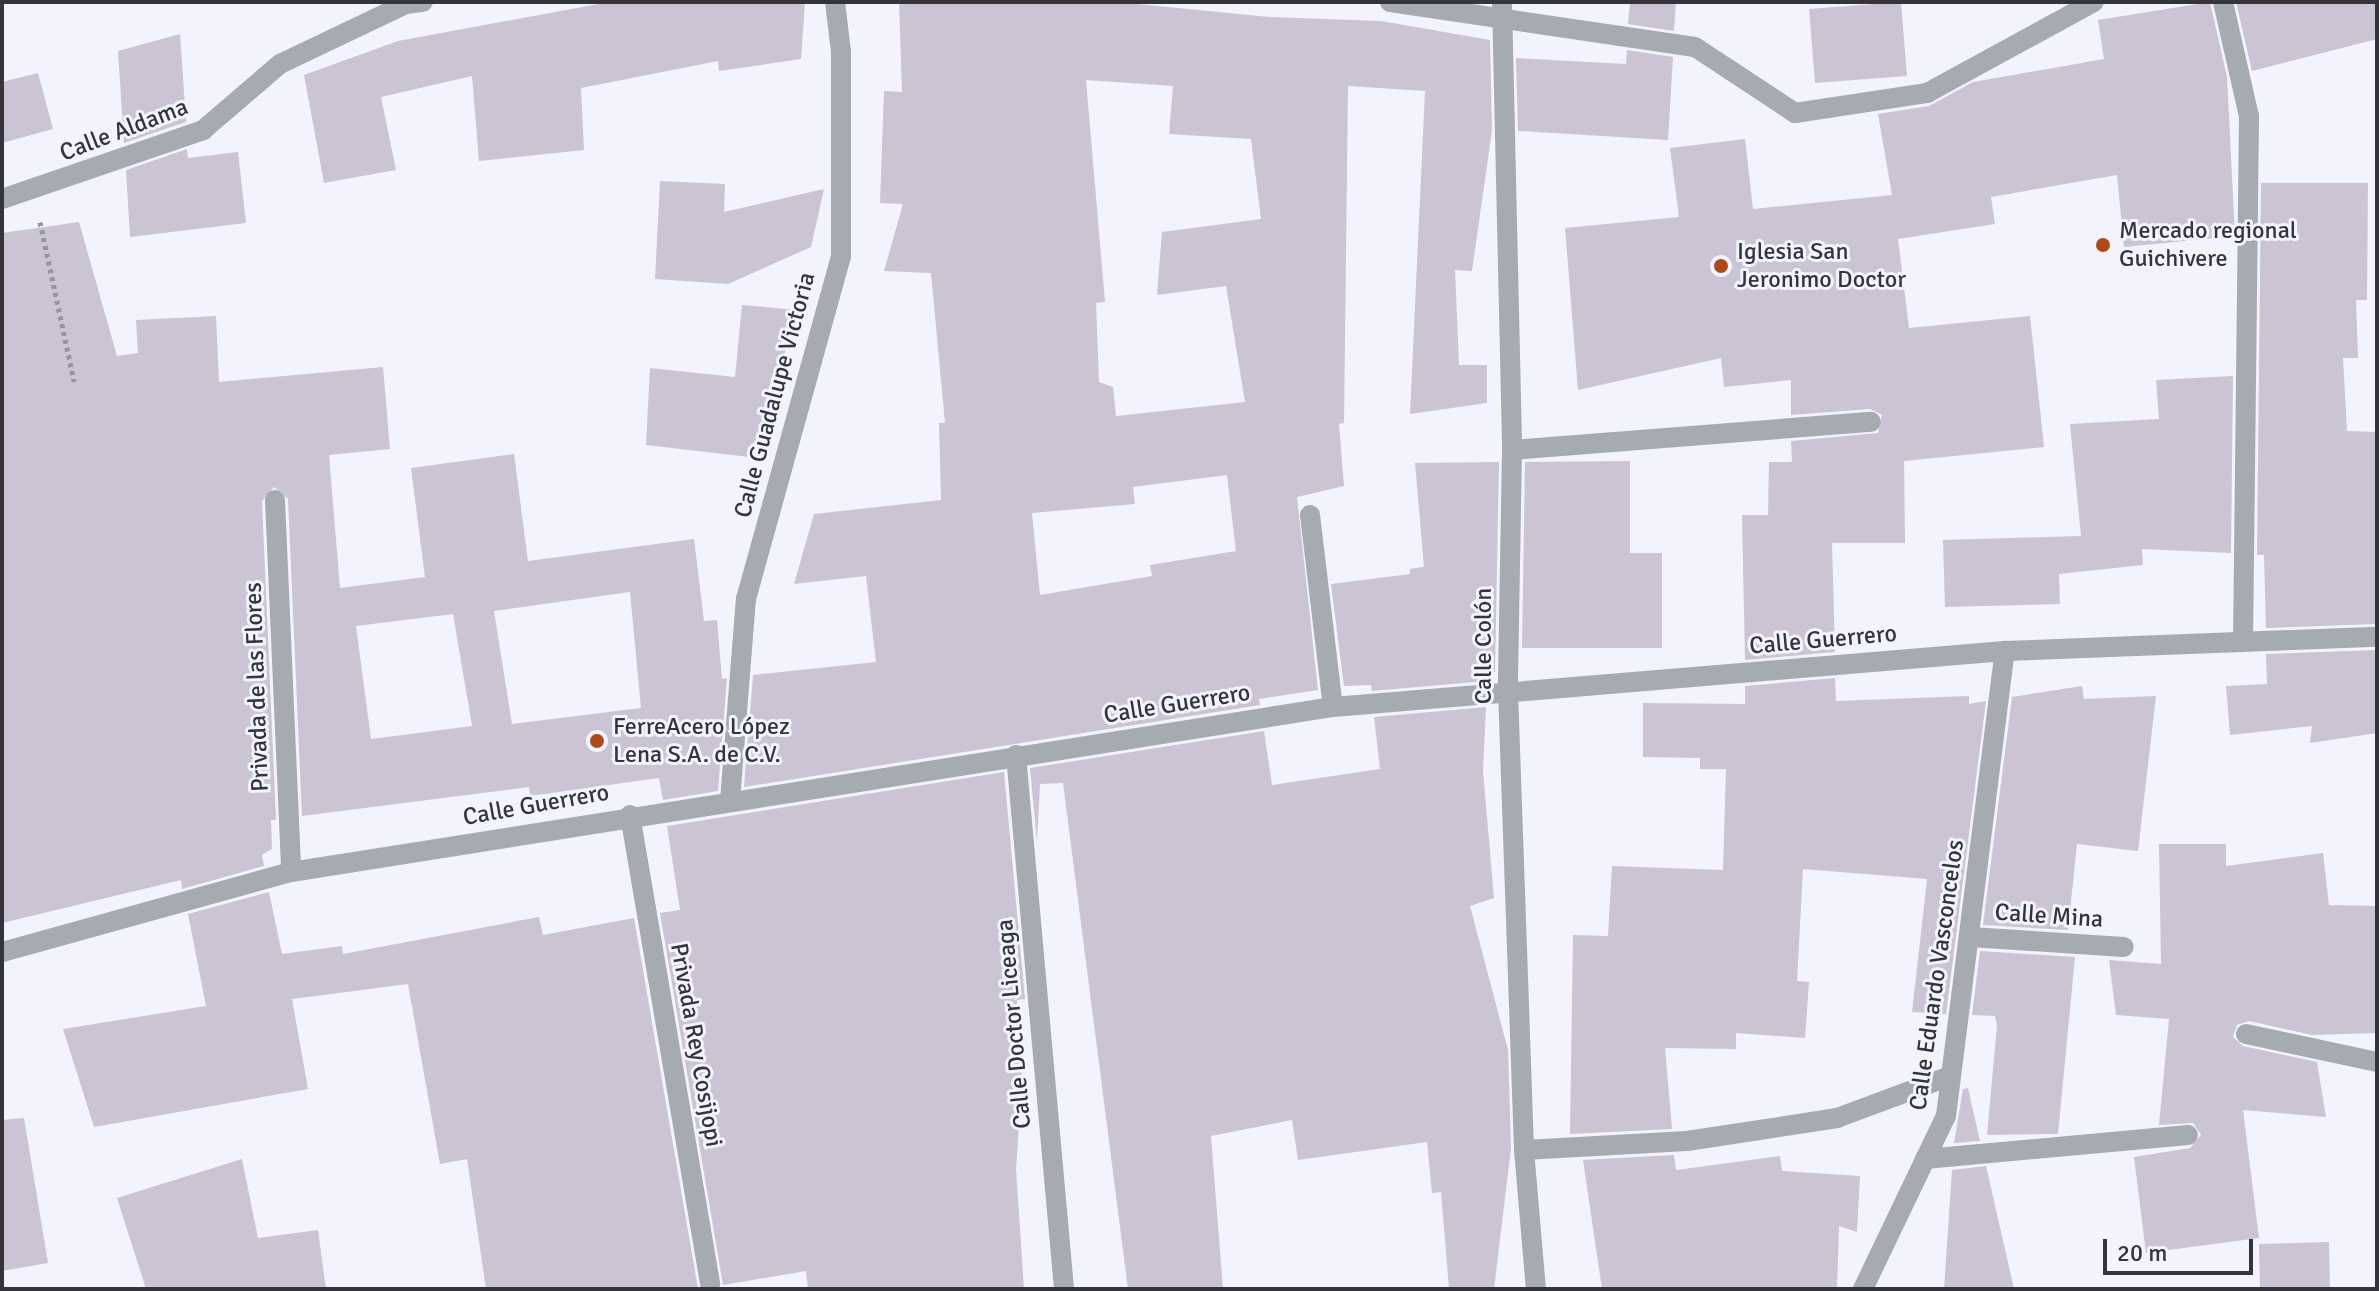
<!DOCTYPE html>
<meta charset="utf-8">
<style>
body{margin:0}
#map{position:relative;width:2379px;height:1291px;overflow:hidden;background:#f2f3fd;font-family:Signika,sans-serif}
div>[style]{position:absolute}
.building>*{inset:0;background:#cbc4d4}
.path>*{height:5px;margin-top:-2.5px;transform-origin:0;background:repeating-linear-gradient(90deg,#95959e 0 4px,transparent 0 8px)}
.minor>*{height:20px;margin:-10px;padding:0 10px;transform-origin:10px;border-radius:10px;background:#a6abb1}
.dots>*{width:22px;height:22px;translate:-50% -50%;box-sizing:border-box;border:4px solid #f2f3fd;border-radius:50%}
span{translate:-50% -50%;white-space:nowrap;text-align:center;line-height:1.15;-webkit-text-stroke:6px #f2f3fd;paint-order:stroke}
.street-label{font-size:24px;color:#34343b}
.poi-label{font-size:24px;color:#34343b}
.left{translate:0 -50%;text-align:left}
.frame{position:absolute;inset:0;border:4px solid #34343b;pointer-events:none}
.scale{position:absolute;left:2103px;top:1239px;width:150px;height:36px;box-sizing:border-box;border:4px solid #34343b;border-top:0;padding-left:10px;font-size:24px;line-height:28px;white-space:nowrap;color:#34343b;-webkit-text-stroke:6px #f2f3fd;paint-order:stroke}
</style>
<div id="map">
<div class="building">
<i style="clip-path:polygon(609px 2px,805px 2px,801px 59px,719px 71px,718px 61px,581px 88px,584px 150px,479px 161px,472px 76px,381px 97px,396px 170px,324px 183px,304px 75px,398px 41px)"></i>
<i style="clip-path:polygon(evenodd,899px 2px,1117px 2px,1269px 17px,1381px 21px,1490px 40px,1492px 130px,1472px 271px,1455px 270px,1459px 365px,1487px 365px,1487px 403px,1410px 414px,1425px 91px,1348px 86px,1344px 423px,1339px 424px,1344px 486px,1297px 497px,1318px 690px,1259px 699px,1260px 705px,744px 787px,753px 675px,876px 662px,866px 576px,794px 584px,814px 514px,941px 500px,939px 423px,945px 423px,931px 273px,884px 271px,903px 204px,880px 203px,884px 91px,902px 92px,899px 2px,1086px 80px,1173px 86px,1169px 134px,1251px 139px,1261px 219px,1162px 232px,1157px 295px,1226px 286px,1245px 402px,1116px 416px,1113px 387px,1099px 382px,1096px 303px,1105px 302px,1086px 80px,899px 2px,1227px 475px,1236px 551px,1150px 565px,1152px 576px,1040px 595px,1032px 513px,1135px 504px,1133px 487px,1227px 475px)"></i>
<i style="clip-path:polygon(1630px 2px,1676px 2px,1674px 31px,1628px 24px)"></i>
<i style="clip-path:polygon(1901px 2px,1907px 76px,1815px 83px,1809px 9px)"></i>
<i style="clip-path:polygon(2210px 2px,2227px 77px,2235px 236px,2124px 247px,2117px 175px,1991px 197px,1995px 224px,1898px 239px,1909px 328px,2030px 316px,2044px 447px,1904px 461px,1905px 543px,1832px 543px,1835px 652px,1745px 660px,1742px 515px,1768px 515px,1769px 462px,1792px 462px,1791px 441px,1878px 433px,1882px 415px,1870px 409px,1791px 415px,1791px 380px,1724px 387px,1721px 358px,1578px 390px,1565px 228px,1679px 217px,1670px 148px,1745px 139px,1753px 209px,1892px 195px,1878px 114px,1929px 106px,1973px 82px,2104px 59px,2098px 20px)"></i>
<i style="clip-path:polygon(2236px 2px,2377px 2px,2377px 39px,2252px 71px)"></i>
<i style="clip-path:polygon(180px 34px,186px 122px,124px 143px,118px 51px)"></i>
<i style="clip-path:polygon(1627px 50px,1673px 57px,1668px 140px,1518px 131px,1516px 58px,1626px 64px)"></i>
<i style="clip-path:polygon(38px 73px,53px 129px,2px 143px,2px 82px)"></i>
<i style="clip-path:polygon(187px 149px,188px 158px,238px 152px,246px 223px,130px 237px,126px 170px)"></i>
<i style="clip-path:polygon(660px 181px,725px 184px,724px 212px,824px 189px,811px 247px,728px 284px,655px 279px)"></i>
<i style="clip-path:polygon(2261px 183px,2368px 183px,2367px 300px,2356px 300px,2358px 358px,2343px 358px,2347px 431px,2377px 432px,2377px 624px,2266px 628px,2264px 555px,2257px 555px)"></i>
<i style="clip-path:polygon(evenodd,79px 222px,117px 356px,138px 353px,136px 320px,216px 316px,219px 382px,383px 367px,390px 449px,329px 455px,340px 588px,425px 577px,411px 468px,514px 454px,528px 561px,694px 539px,704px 621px,717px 620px,722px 679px,727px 678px,718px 791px,663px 800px,659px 778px,530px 796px,529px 787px,302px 816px,288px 499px,274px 487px,262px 501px,276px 820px,271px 820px,272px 849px,262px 855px,264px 866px,182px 889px,181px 880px,2px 923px,2px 233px,79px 222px,630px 592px,641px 708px,512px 724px,494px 611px,630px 592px,79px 222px,453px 614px,472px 726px,371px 739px,356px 626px,453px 614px)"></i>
<i style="clip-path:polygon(742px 305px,796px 310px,758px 458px,646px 445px,650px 368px,735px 377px)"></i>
<i style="clip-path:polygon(2233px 376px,2231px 553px,2142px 549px,2143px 565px,2059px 574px,2060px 604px,1945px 607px,1943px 540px,2081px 536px,2070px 424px,2159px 419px,2156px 380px)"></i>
<i style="clip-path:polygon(1630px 461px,1630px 553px,1662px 553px,1662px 648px,1522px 648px,1525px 462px)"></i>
<i style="clip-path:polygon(1499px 462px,1495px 672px,1487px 673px,1487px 681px,1372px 691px,1371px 685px,1344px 686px,1331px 584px,1410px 574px,1410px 569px,1424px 567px,1415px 463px)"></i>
<i style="clip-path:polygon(2377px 650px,2377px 733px,2310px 743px,2312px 726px,2230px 735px,2226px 686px,2267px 684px,2266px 654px)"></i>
<i style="clip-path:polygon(1835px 678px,1836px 701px,1969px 696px,1969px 704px,1986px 701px,1946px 1014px,1912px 1012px,1927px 879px,1803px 869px,1797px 981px,1809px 982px,1805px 1038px,1736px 1033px,1736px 1049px,1665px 1048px,1672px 1129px,1570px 1134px,1573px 935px,1608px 936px,1612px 866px,1723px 870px,1726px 769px,1700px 769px,1700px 758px,1643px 757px,1643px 703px,1745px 704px,1745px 686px)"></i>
<i style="clip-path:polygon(2082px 686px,2084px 699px,2156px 696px,2138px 851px,2077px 844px,2068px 930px,1983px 925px,2012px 697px)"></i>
<i style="clip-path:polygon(1486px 707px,1483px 771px,1494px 898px,1470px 906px,1508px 1050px,1511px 1148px,1494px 1289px,1449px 1289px,1441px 1192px,1432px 1193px,1427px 1142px,1298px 1160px,1292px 1120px,1211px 1136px,1223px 1289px,1128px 1289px,1063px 783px,1040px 784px,1037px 842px,1030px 768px,1264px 731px,1272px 785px,1380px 769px,1374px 717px)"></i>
<i style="clip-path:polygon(1004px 772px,1025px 999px,1017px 1000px,1022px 1081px,1016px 1169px,1024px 1289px,808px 1289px,806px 1271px,723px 1285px,660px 913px,680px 910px,667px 826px)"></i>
<i style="clip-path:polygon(2159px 844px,2226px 844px,2226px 866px,2323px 853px,2329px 905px,2377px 906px,2377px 1033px,2312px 1035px,2249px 1021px,2237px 1025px,2233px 1037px,2243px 1046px,2317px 1062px,2326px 1117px,2243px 1110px,2259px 1238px,2146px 1253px,2134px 1157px,2190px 1148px,2201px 1135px,2193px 1123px,2159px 1125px,2169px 1019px,2116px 1015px,2109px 960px,2161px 964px)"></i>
<i style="clip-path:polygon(269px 892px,282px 954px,342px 946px,343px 954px,539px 917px,543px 935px,634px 918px,698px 1289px,486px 1289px,467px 1159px,440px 1164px,408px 984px,292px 999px,308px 1089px,94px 1127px,63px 1029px,206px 1006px,188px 914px)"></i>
<i style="clip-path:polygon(1980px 951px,2075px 957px,2058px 1134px,1987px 1135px,1997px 1026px,1995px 1016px,1972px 1015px)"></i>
<i style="clip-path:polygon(1968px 1088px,1980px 1141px,1954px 1143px,1963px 1089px)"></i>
<i style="clip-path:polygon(24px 1118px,48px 1263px,2px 1271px,2px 1120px)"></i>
<i style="clip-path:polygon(1674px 1155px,1676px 1170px,1780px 1156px,1782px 1171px,1860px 1176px,1857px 1232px,1839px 1226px,1837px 1289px,1602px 1289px,1583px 1160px)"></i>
<i style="clip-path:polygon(242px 1159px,258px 1238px,318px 1230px,326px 1289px,146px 1289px,117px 1198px)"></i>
<i style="clip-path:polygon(1986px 1166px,2014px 1289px,1944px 1289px,1952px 1170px)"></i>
<i style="clip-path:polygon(2329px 1242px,2330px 1289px,2260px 1289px,2259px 1244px)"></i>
</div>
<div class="path">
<i style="left:40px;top:222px;width:163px;rotate:77.9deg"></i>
</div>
<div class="minor">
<i style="left:1390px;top:2px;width:308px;rotate:8.4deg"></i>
<i style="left:1695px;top:47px;width:120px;rotate:33.4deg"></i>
<i style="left:1795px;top:113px;width:134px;rotate:-8.6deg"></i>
<i style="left:1927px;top:93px;width:190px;rotate:-28.6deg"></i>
<i style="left:1502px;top:2px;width:448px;rotate:88.7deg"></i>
<i style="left:1512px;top:450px;width:241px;rotate:91deg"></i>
<i style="left:1508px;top:691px;width:459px;rotate:88deg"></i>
<i style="left:1524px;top:1150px;width:140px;rotate:85.1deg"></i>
<i style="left:2223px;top:2px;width:117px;rotate:77.2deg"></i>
<i style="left:2249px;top:116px;width:526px;rotate:90.65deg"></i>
<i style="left:2px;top:199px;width:213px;rotate:-18.9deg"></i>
<i style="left:203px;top:130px;width:101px;rotate:-40.6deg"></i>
<i style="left:280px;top:64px;width:140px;rotate:-25.5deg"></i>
<i style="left:406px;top:4px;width:17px;rotate:-7deg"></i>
<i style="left:1512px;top:450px;width:360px;rotate:-4.5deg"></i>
<i style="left:275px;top:500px;width:372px;rotate:87.5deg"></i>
<i style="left:1310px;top:515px;width:193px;rotate:83.2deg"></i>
<i style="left:1016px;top:755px;width:536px;rotate:84.86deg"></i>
<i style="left:730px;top:801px;width:203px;rotate:-85.5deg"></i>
<i style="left:746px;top:599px;width:356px;rotate:-74.5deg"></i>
<i style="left:841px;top:256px;width:204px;rotate:-90deg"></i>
<i style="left:841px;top:52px;width:50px;rotate:-96.8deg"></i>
<i style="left:630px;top:815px;width:476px;rotate:80.3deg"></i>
<i style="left:1970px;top:937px;width:154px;rotate:3.7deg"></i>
<i style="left:2px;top:952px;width:300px;rotate:-15.5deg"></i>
<i style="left:291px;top:872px;width:1055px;rotate:-9deg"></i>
<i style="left:1333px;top:707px;width:674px;rotate:-4.76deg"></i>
<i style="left:2005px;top:651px;width:372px;rotate:-2.2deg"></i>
<i style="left:2246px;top:1034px;width:134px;rotate:12.1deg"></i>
<i style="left:1524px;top:1150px;width:163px;rotate:-3.2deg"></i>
<i style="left:1687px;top:1141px;width:152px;rotate:-8.7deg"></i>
<i style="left:1837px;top:1118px;width:121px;rotate:-20.4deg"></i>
<i style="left:1925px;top:1159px;width:264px;rotate:-5.2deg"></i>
<i style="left:1863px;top:1289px;width:192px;rotate:-64.4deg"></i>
<i style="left:1946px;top:1116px;width:469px;rotate:-82.8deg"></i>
</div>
<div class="dots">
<i style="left:2103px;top:245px;background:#ae4a18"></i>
<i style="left:1721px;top:266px;background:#ae4a18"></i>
<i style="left:597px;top:741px;background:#ae4a18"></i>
</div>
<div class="street-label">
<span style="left:124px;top:130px;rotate:-21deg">Calle Aldama</span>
<span style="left:775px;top:395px;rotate:-75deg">Calle Guadalupe Victoria</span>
<span style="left:1823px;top:640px;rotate:-5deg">Calle Guerrero</span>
<span style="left:1484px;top:646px;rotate:-90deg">Calle Colón</span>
<span style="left:257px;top:687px;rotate:-92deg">Privada de las Flores</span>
<span style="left:1177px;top:704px;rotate:-9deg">Calle Guerrero</span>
<span style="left:536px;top:805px;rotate:-10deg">Calle Guerrero</span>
<span style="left:2049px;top:916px;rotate:4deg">Calle Mina</span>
<span style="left:1937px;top:975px;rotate:-82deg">Calle Eduardo Vasconcelos</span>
<span style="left:1014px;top:1024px;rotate:-95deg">Calle Doctor Liceaga</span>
<span style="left:696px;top:1045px;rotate:80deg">Privada Rey Cosijopi</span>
</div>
<div class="poi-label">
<span class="left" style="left:2119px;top:245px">Mercado regional<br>Guichivere</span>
<span class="left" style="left:1737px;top:266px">Iglesia San<br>Jeronimo Doctor</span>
<span class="left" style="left:613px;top:741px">FerreAcero López<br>Lena S.A. de C.V.</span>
</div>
<div class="frame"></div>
<div class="scale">20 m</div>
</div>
